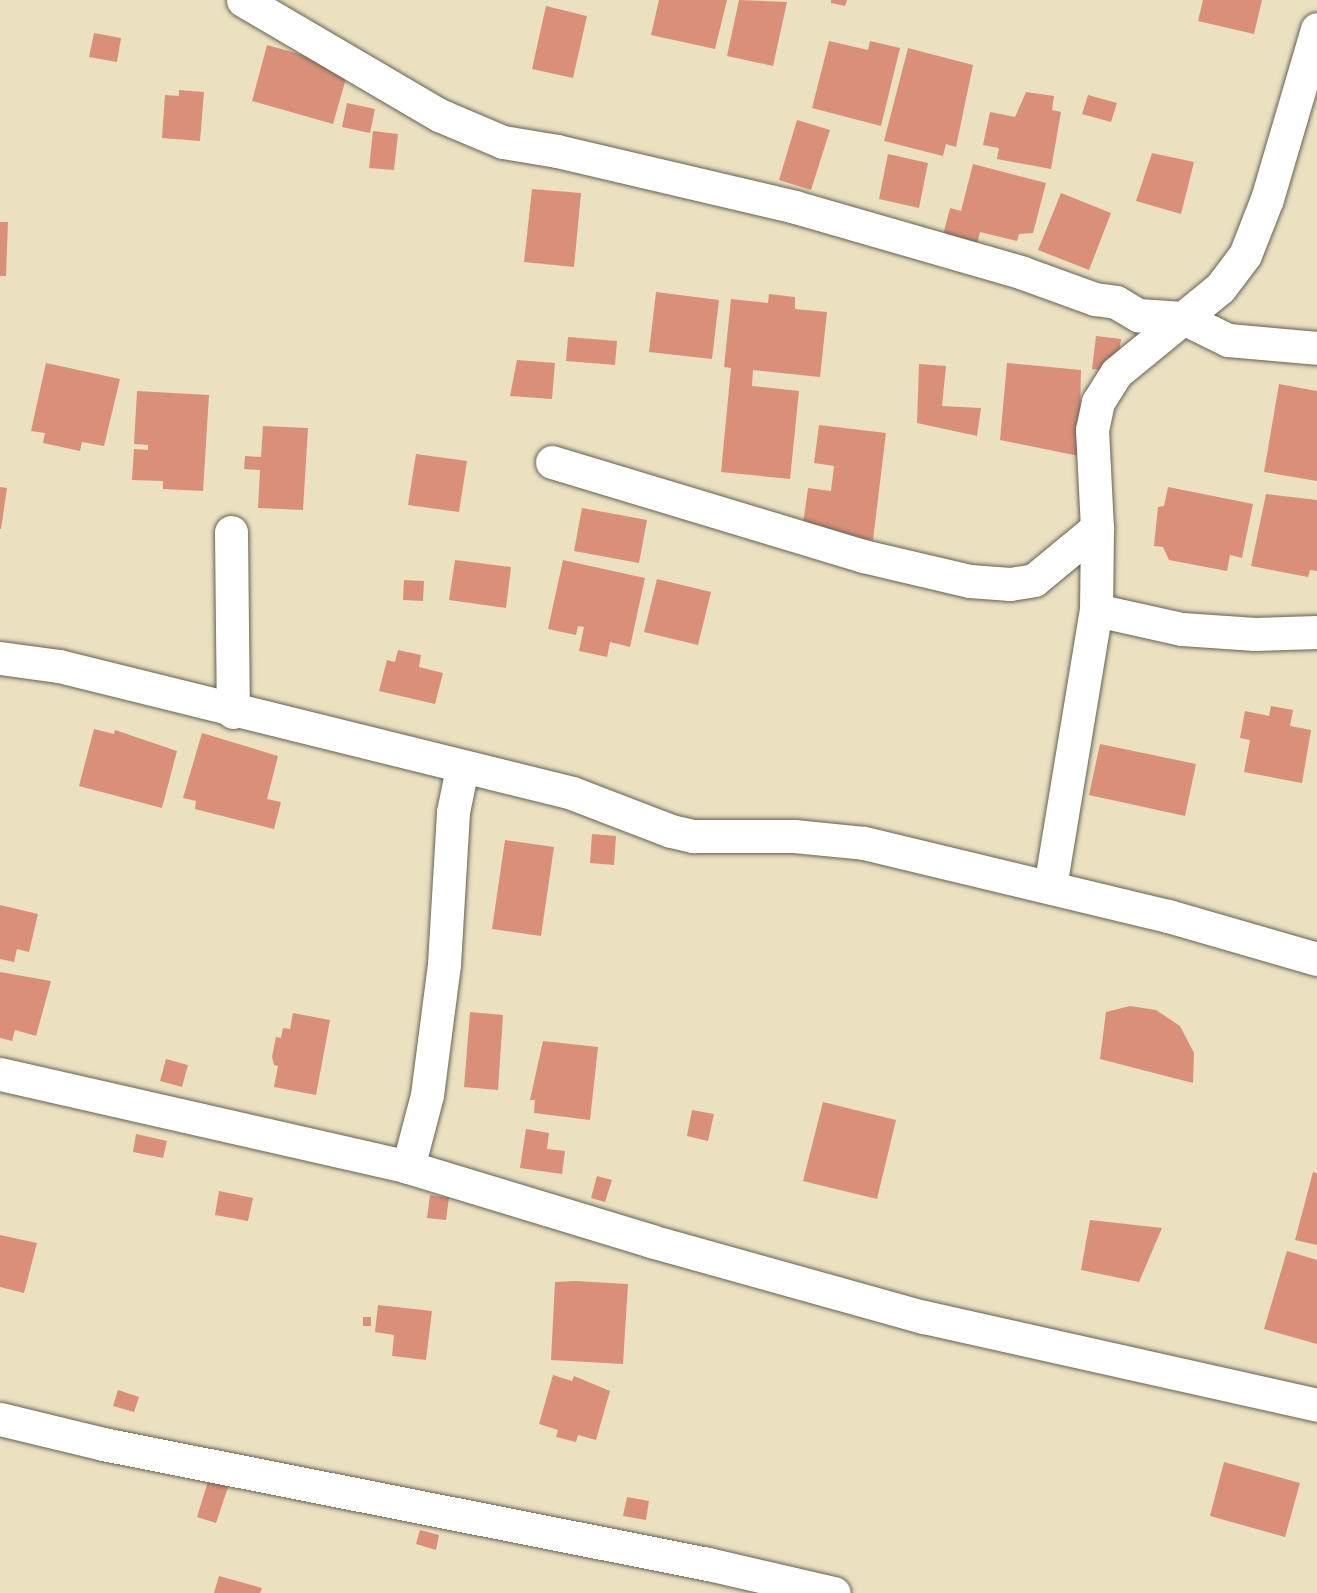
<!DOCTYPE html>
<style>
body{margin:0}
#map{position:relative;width:1317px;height:1593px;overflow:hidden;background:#ebe1c0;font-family:Cardo,serif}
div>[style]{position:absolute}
.building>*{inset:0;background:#da9078}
.roads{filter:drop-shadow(0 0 2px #646155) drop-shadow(0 0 2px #646155)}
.minor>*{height:33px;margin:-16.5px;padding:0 16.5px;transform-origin:16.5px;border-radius:16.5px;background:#fff}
span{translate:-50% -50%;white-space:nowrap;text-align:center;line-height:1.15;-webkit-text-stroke:5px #f7f3e8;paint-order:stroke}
</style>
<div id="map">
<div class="building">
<i style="clip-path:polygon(659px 0,727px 0,715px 49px,651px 35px)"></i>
<i style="clip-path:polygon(739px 0,787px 2px,773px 66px,727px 56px)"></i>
<i style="clip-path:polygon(831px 0,847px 0,845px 6px,831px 3px)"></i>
<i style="clip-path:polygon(1203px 0,1262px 0,1254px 34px,1198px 21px)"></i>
<i style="clip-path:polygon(546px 6px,587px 16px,573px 78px,532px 69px)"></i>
<i style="clip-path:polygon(94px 33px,121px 38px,117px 62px,89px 57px)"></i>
<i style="clip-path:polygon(829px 41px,868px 50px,870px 41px,900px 48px,881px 126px,812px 108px)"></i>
<i style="clip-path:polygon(267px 45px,349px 68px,333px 124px,252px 101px)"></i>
<i style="clip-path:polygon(908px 48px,973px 65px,956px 147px,946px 144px,943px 156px,884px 141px)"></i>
<i style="clip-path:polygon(179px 90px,204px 92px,200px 141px,162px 138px,165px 95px,179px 96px)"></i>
<i style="clip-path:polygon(1026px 92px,1054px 96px,1052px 110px,1061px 112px,1051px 169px,997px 159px,999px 148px,983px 145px,990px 112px,1015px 117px)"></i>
<i style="clip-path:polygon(1088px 95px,1117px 103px,1111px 122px,1082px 114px)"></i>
<i style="clip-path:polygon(347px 103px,375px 109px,370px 133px,342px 127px)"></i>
<i style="clip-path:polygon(797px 120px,830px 130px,811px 190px,779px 180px)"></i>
<i style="clip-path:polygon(373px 131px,398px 134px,394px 170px,369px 168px)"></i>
<i style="clip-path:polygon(1152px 153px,1194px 162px,1181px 214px,1136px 201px)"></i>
<i style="clip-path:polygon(888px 154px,928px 163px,919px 208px,879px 199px)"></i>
<i style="clip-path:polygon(973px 164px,1046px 183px,1033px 233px,1019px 234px,1017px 241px,980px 232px,974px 256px,940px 247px,950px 208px,961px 211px)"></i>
<i style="clip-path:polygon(532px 189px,581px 193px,574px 267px,524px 262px)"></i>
<i style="clip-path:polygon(1061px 193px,1111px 213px,1089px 270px,1038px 250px)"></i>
<i style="clip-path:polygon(0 222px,8px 222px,6px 276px,0 276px)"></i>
<i style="clip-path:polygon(656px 292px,719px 300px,712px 359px,649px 352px)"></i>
<i style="clip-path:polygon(769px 294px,795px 297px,795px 309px,827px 312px,820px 377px,753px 370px,752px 386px,799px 391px,790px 479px,721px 472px,731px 368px,724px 367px,731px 299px,768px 303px)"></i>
<i style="clip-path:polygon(1096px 336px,1121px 339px,1117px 372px,1092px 369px)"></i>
<i style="clip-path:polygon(568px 337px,617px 341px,615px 365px,566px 361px)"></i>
<i style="clip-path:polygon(517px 360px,555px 363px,552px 399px,510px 396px)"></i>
<i style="clip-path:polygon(46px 363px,120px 379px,104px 446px,82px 442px,80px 451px,43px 443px,45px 433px,31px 431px)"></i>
<i style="clip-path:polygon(1007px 363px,1081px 370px,1079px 456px,1000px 440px)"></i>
<i style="clip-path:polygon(919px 364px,946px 366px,942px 406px,981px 408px,977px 436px,917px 423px)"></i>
<i style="clip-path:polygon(1279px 384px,1317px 391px,1317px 481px,1264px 472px)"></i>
<i style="clip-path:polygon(137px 391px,209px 395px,203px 491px,163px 489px,163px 481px,132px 480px,134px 449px,148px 450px,148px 445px,134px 444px)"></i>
<i style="clip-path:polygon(819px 425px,886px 433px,873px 540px,802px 531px,808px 488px,831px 491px,834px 466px,814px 463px)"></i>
<i style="clip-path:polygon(263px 426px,308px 428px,303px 510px,258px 508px,260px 470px,244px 469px,245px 456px,261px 457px)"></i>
<i style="clip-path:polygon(416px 454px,467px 461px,459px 512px,408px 505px)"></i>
<i style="clip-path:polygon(0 487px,7px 488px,1px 529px,0 529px)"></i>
<i style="clip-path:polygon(1168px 487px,1253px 504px,1242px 558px,1230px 555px,1227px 571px,1169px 560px,1163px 547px,1154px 546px,1158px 507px,1164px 506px)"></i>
<i style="clip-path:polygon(1266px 494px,1317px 500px,1317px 571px,1310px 570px,1308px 577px,1251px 566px)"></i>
<i style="clip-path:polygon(582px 508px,647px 520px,639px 563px,574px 551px)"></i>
<i style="clip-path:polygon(455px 560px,511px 567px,506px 608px,449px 600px)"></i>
<i style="clip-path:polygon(563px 560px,645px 578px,630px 647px,610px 642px,607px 657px,579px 651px,584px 627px,578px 626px,576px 635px,548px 629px)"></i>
<i style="clip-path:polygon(657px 579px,711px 592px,698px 645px,644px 632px)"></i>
<i style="clip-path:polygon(404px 580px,424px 581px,423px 601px,403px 600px)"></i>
<i style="clip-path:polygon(398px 650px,421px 655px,419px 667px,443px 673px,435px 704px,379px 691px,387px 660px,395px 662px)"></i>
<i style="clip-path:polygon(1271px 706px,1293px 710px,1290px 726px,1311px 730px,1302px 783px,1244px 772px,1250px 740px,1240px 738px,1245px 711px,1269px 716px)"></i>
<i style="clip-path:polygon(94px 729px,114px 734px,115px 730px,177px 751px,162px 808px,79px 786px)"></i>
<i style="clip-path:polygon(202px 733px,278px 756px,267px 799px,281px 802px,274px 829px,195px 809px,196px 801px,183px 798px)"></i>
<i style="clip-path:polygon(1100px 744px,1196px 764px,1185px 816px,1089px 795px)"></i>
<i style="clip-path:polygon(592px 834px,616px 836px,614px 865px,590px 863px)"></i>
<i style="clip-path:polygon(505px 840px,554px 847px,541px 936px,492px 929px)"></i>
<i style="clip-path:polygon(0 905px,38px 914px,29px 952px,17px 949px,14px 962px,0 959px)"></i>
<i style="clip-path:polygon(0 972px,51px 981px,36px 1036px,15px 1030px,12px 1041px,0 1038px)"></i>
<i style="clip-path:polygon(1130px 1006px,1156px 1010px,1180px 1026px,1194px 1053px,1193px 1083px,1100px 1059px,1106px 1012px)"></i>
<i style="clip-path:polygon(470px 1012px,503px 1015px,498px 1090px,464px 1087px)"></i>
<i style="clip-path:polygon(293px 1013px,330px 1020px,316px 1095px,274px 1087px,278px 1066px,274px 1065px,272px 1057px,276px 1037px,281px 1038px,283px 1028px,290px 1029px)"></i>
<i style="clip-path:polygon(543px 1041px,598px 1047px,590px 1120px,534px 1113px,535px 1100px,530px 1100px)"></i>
<i style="clip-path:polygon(166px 1059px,188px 1065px,182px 1087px,160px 1081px)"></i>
<i style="clip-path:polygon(823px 1102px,896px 1120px,877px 1199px,803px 1181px)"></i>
<i style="clip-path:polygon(692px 1110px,714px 1114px,708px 1141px,687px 1136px)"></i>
<i style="clip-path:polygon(526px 1129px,549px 1133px,547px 1149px,565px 1151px,562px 1174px,520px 1168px)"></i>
<i style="clip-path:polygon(136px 1134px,167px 1141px,163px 1158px,133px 1152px)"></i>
<i style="clip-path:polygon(1313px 1172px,1317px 1173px,1317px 1245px,1295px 1240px)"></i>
<i style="clip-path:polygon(597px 1176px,612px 1180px,605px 1202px,591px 1198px)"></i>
<i style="clip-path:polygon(219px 1191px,253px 1198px,248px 1221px,215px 1215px)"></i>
<i style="clip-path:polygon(430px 1195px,449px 1198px,446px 1220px,427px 1218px)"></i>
<i style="clip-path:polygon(1090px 1220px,1162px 1228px,1139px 1282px,1081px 1270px)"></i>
<i style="clip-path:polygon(0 1235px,37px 1243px,24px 1293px,0 1287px)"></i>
<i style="clip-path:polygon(1287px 1251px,1317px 1260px,1317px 1344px,1264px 1329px)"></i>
<i style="clip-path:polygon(575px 1281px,628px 1284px,623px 1364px,551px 1360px,555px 1282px)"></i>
<i style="clip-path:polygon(378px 1305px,432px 1311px,426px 1360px,392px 1356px,394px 1335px,375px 1332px)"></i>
<i style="clip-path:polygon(363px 1317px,371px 1317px,371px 1326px,363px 1326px)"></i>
<i style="clip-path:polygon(553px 1375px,572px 1381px,574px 1376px,610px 1391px,596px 1440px,578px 1435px,576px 1442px,556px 1437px,558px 1430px,539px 1424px)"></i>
<i style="clip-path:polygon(118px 1390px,139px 1397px,134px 1412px,113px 1406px)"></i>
<i style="clip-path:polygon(1224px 1462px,1300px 1483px,1285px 1537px,1210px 1516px)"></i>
<i style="clip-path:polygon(209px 1478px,229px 1484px,216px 1523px,197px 1517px)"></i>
<i style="clip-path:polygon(627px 1497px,649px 1501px,646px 1520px,623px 1516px)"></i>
<i style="clip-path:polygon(420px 1530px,439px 1535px,436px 1550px,416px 1544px)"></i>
<i style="clip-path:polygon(219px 1576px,262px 1588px,260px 1593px,214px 1593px)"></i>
</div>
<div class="roads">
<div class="minor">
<i style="left:243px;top:0;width:227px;rotate:30.4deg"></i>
<i style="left:439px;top:115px;width:69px;rotate:22.9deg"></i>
<i style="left:503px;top:142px;width:55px;rotate:9.5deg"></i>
<i style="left:557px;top:151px;width:244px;rotate:13.2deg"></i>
<i style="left:795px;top:207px;width:237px;rotate:16.1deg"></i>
<i style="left:1023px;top:273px;width:77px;rotate:19.9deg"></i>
<i style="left:1095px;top:299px;width:21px;rotate:8deg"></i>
<i style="left:1116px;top:302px;width:26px;rotate:31deg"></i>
<i style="left:1138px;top:315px;width:45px;rotate:3.8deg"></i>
<i style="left:1183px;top:318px;width:50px;rotate:26.1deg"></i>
<i style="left:1228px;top:340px;width:89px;rotate:5.1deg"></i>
<i style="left:552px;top:462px;width:325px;rotate:16.8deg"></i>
<i style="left:863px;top:556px;width:110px;rotate:13.2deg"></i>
<i style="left:970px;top:581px;width:40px;rotate:4.3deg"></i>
<i style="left:1010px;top:584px;width:24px;rotate:-9deg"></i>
<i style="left:1034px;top:580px;width:82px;rotate:-39.5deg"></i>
<i style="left:231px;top:532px;width:180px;rotate:89.4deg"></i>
<i style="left:1096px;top:610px;width:88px;rotate:12.5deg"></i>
<i style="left:1182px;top:629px;width:73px;rotate:3.9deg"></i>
<i style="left:1255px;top:634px;width:62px;rotate:-1.8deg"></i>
<i style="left:0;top:658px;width:60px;rotate:7.7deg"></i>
<i style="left:59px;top:666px;width:528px;rotate:13.9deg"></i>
<i style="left:572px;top:793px;width:106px;rotate:21deg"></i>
<i style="left:671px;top:831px;width:23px;rotate:13deg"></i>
<i style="left:693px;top:836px;width:101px"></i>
<i style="left:794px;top:836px;width:70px;rotate:5.7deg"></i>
<i style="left:864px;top:843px;width:313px;rotate:13.5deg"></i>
<i style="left:1168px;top:916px;width:155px;rotate:16.1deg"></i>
<i style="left:1050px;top:887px;width:281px;rotate:-80.6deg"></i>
<i style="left:1096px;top:610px;width:82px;rotate:-89.3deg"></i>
<i style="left:1097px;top:528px;width:98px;rotate:-92.9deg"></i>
<i style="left:1092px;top:430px;width:29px;rotate:-78deg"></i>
<i style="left:1098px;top:402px;width:34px;rotate:-58deg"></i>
<i style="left:1116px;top:373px;width:134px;rotate:-39.3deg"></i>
<i style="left:1220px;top:288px;width:41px;rotate:-52.9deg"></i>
<i style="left:1245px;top:255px;width:60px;rotate:-68.6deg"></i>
<i style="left:1267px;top:199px;width:177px;rotate:-73.6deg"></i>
<i style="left:0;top:1074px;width:418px;rotate:12.8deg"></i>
<i style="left:408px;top:1167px;width:254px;rotate:16.9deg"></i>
<i style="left:651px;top:1241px;width:283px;rotate:15.6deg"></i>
<i style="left:924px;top:1317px;width:403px;rotate:12.6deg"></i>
<i style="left:408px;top:1167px;width:74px;rotate:-75.2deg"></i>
<i style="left:427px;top:1095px;width:132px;rotate:-82.6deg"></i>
<i style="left:444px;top:964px;width:152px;rotate:-86.6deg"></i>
<i style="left:453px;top:812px;width:45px;rotate:-78.4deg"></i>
<i style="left:0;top:1419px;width:106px;rotate:13.6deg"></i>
<i style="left:103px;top:1444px;width:617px;rotate:11.22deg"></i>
<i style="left:708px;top:1564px;width:129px;rotate:13deg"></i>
</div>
</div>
</div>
